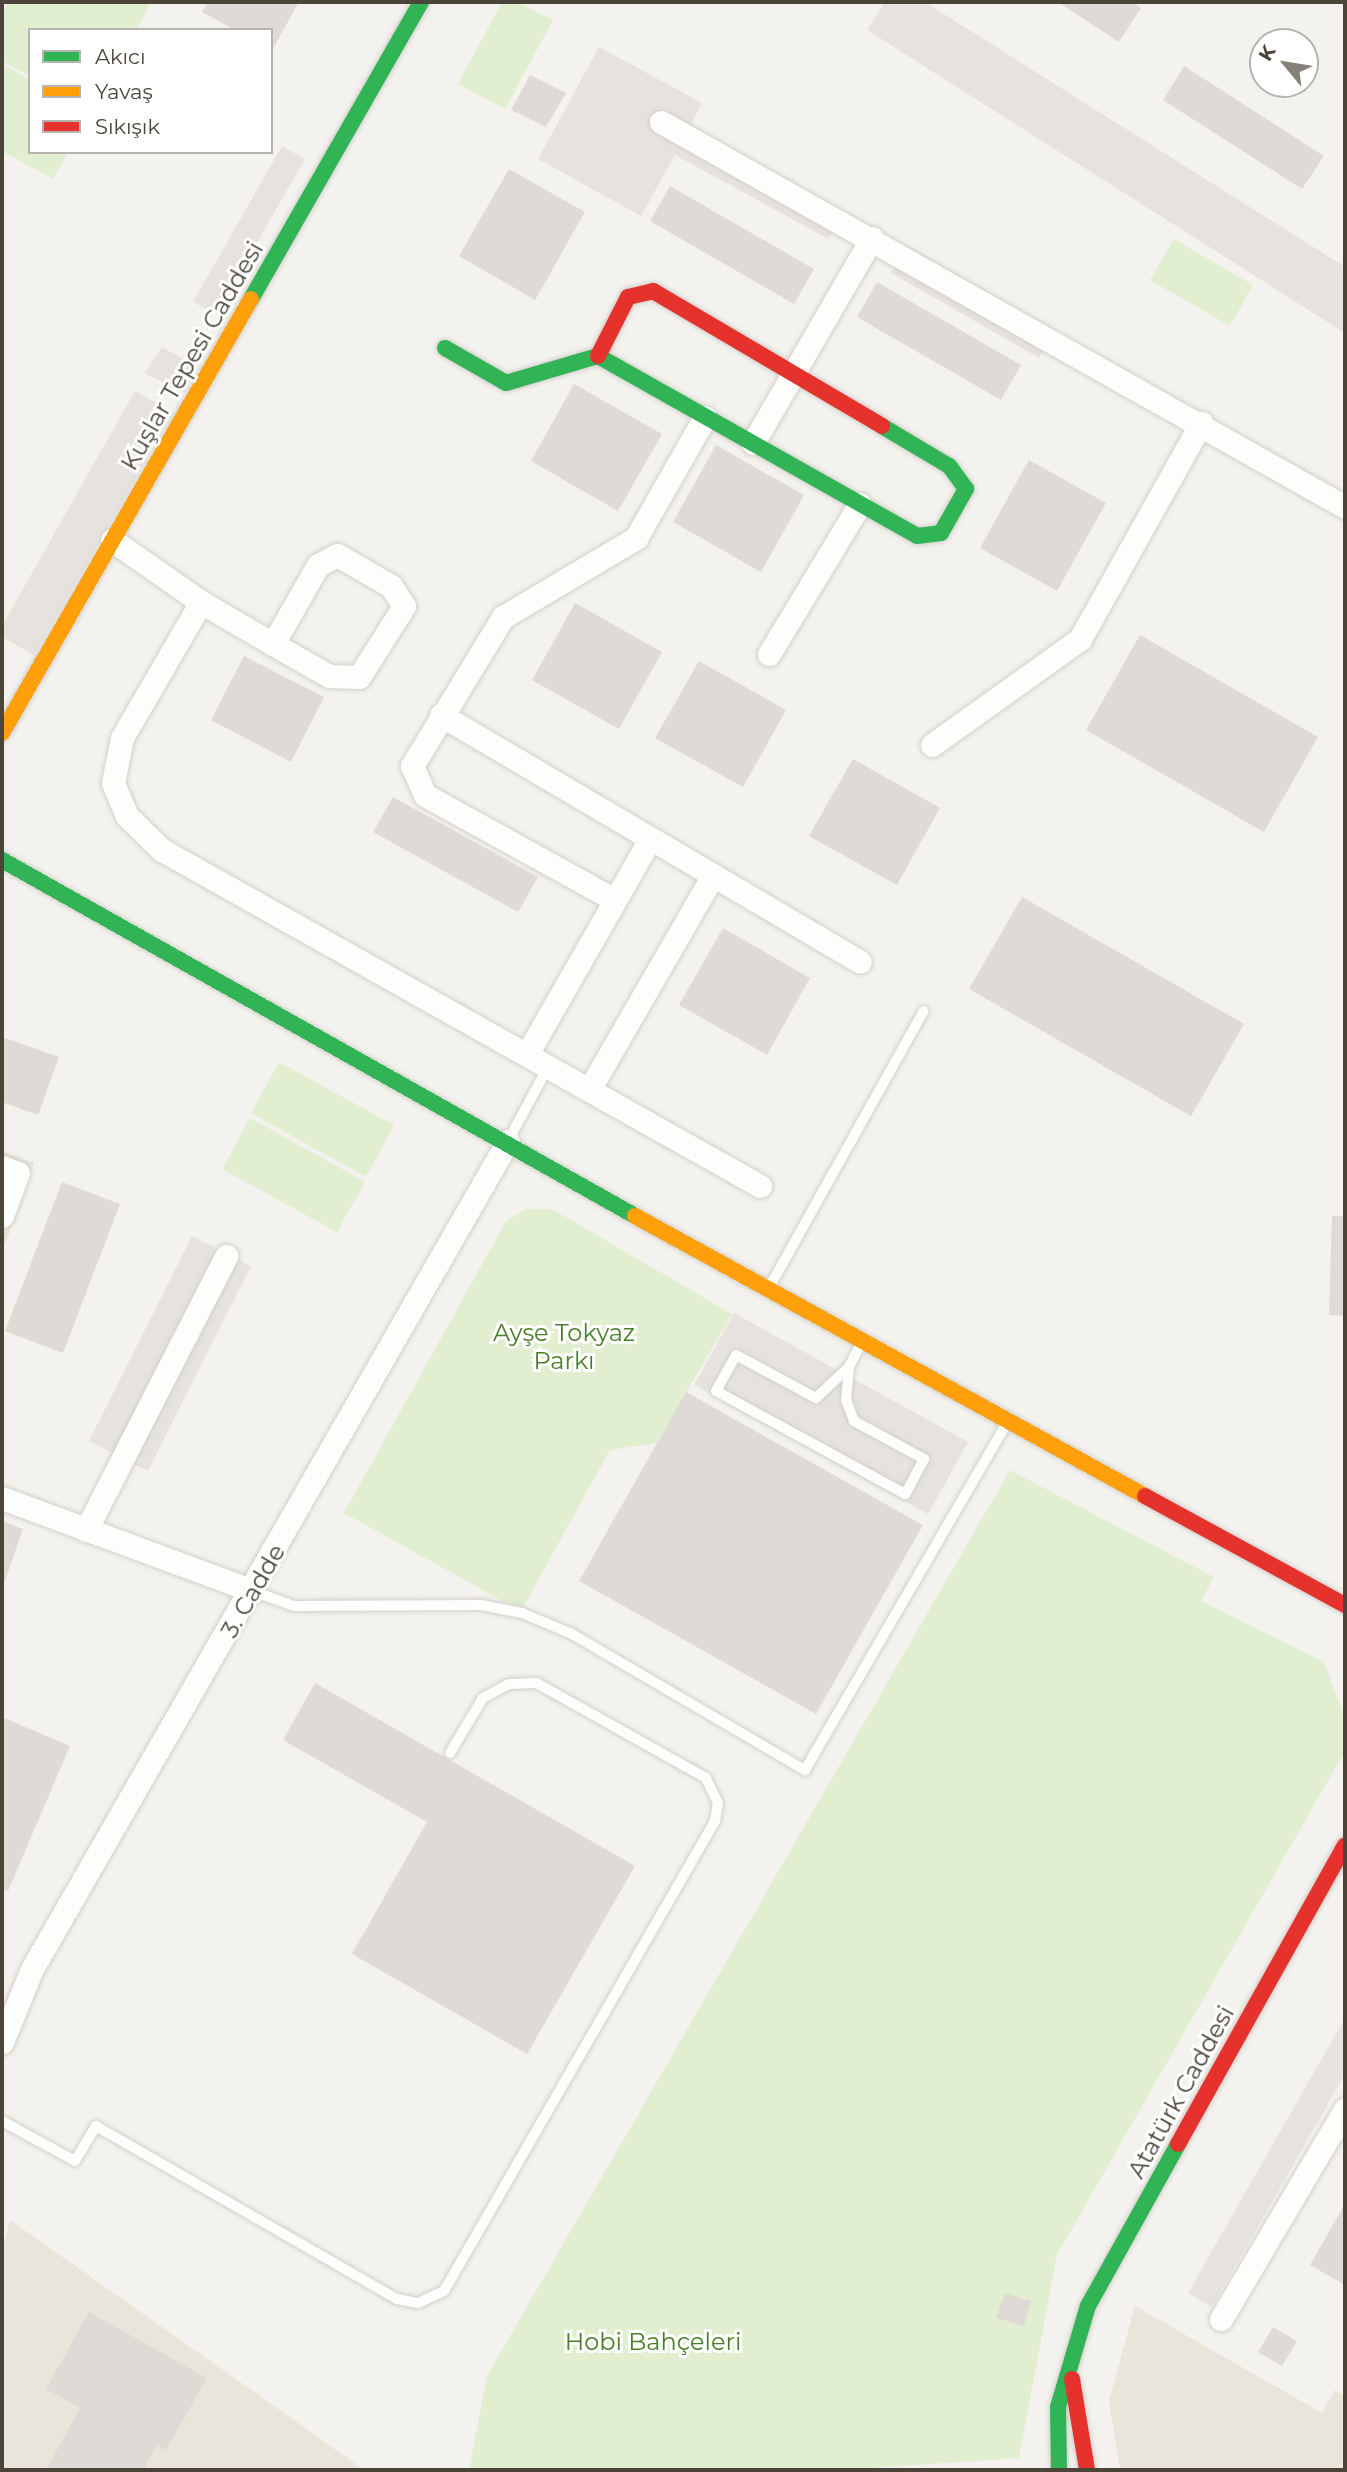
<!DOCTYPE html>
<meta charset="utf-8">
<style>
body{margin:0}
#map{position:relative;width:1347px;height:2472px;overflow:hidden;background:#f4f2ee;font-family:Montserrat,sans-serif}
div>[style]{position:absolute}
.education>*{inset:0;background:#eae5da}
.green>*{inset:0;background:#e1eecf}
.parking>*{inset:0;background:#e6e3df}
.building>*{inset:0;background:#dedbd6}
.roads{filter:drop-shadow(0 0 2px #d2d0cb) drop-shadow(0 0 2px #d2d0cb)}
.lane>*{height:10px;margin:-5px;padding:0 5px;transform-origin:5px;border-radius:5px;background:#fdfdfc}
.street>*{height:23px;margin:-11.5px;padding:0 11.5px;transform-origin:11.5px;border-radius:11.5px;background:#fdfdfc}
.fast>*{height:16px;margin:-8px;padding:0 8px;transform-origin:8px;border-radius:8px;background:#30b455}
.slow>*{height:16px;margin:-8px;padding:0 8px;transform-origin:8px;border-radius:8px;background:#ff9f0a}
.jam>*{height:16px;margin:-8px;padding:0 8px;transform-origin:8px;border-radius:8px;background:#e5322d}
span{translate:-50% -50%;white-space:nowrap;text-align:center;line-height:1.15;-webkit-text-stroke:6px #fff;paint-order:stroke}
.street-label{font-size:24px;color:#4b4439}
.park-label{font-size:24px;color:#4a7f2a}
.frame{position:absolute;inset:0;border:4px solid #4b4439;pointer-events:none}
.legend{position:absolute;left:28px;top:28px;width:245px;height:126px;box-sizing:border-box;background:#fff;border:2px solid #b7b4b0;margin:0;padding:9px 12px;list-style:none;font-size:21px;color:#4b4439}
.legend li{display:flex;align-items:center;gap:14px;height:35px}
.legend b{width:35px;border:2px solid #b7b4b0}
.north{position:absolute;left:1249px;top:28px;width:70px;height:70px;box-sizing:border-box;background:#fff;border:2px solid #b7b4b0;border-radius:50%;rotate:300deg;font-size:19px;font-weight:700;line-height:28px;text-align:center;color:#4b4439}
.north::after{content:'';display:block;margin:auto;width:24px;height:32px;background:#868178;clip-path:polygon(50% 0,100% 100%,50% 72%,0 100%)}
</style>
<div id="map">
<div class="education">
<i style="clip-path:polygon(10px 2220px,301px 2425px,364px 2470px,2px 2470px,2px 2251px)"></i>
<i style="clip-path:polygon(1135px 2306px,1322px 2413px,1335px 2390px,1345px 2396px,1345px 2470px,1120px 2470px,1109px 2401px)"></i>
</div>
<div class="green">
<i style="clip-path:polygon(8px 2px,54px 3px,151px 2px,136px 30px,30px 30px,30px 76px,2px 61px,2px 14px)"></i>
<i style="clip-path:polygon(502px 2px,517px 2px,553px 20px,505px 109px,458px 84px)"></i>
<i style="clip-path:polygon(2px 64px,30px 80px,30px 152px,68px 152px,53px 179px,2px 151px)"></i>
<i style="clip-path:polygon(1174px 239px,1253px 285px,1230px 326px,1150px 280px)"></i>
<i style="clip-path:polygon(279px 1062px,394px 1125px,366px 1177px,251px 1113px)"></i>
<i style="clip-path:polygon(250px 1118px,365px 1182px,337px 1232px,222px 1169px)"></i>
<i style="clip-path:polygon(527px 1209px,552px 1209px,732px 1314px,657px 1443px,610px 1450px,521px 1611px,344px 1513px,506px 1221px)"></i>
<i style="clip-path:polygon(1010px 1470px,1214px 1577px,1201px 1601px,1324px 1662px,1345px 1718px,1345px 1751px,1057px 2255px,1019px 2458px,842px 2470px,469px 2470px,487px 2376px)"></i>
</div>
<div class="parking">
<i style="clip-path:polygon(885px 2px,925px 2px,1345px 267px,1345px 333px,867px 30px)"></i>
<i style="clip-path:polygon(599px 47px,702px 103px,690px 126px,844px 211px,828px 239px,675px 155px,641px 216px,538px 159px)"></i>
<i style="clip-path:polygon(282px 146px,305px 159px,216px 314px,193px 302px)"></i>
<i style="clip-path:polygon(906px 245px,1055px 331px,1039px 358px,891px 273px)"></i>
<i style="clip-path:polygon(162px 347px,198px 368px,184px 393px,144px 373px)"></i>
<i style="clip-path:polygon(135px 391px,174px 412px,34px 655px,2px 637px,2px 626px)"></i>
<i style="clip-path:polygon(2px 1151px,34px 1163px,2px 1253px)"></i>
<i style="clip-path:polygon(192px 1236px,251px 1266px,148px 1471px,89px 1441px)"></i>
<i style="clip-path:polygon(734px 1313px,968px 1442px,928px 1514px,694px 1385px)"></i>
<i style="clip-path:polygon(1345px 2018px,1345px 2074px,1212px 2307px,1188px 2293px)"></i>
</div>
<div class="building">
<i style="clip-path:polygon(208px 2px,299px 2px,271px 52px,271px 30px,235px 30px,202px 12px)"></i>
<i style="clip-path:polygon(1058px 2px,1131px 2px,1141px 8px,1119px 42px)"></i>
<i style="clip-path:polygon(1184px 66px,1324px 156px,1302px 189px,1163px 100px)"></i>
<i style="clip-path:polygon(530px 75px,566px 93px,546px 127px,511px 110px)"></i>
<i style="clip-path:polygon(509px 169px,585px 212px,535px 300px,459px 256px)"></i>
<i style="clip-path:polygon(670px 186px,814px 269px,794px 304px,650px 221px)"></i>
<i style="clip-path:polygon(877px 282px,1021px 365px,1001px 400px,857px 317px)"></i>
<i style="clip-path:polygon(574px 384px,662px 434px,618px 511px,531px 461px)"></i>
<i style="clip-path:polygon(716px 445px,804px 495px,761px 572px,673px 522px)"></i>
<i style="clip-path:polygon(1029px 460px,1106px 503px,1057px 591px,980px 548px)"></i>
<i style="clip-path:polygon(575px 603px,662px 652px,619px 729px,532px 680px)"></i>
<i style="clip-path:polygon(1140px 635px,1318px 737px,1264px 832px,1086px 730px)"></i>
<i style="clip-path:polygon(244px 656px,324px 697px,291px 762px,211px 720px)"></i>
<i style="clip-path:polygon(699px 661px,786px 710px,743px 787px,655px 738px)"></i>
<i style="clip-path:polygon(853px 759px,940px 808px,897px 885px,809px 836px)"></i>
<i style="clip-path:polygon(393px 797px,538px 877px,518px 912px,373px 832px)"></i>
<i style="clip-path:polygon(1022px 897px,1244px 1024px,1191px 1116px,969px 989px)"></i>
<i style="clip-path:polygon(723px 928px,810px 978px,767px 1055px,679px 1005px)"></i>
<i style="clip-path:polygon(2px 1037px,59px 1057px,38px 1115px,2px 1102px)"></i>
<i style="clip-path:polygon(62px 1182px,120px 1204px,63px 1353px,5px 1331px)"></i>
<i style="clip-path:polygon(1332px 1216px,1345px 1216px,1345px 1316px,1329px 1315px)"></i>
<i style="clip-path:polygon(686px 1392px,923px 1525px,816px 1714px,579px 1581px)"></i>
<i style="clip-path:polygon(2px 1521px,23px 1529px,2px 1589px)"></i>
<i style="clip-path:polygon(315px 1683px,635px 1866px,527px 2054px,352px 1954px,427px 1822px,283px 1740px)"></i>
<i style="clip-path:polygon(2px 1717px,70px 1746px,8px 1891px,2px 1889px)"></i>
<i style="clip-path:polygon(1345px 2204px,1345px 2285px,1310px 2265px)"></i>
<i style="clip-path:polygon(1005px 2293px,1031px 2301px,1024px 2326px,996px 2318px)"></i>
<i style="clip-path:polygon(89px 2312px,207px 2378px,166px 2450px,157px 2445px,143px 2470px,46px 2470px,80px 2408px,46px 2389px)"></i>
<i style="clip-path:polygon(1273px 2327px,1297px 2341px,1282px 2366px,1258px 2352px)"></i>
</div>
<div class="roads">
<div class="lane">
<i style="left:508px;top:1141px;width:84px;rotate:-61.6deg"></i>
<i style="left:770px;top:1286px;width:315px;rotate:-60.8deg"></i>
<i style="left:849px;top:1367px;width:33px;rotate:95deg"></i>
<i style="left:846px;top:1400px;width:22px;rotate:69deg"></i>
<i style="left:854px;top:1421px;width:80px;rotate:28.5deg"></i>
<i style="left:924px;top:1459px;width:40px;rotate:118deg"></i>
<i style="left:905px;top:1494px;width:215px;rotate:-151.4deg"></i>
<i style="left:716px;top:1391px;width:41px;rotate:-60.9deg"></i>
<i style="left:736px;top:1355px;width:91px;rotate:28.3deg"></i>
<i style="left:816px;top:1398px;width:45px;rotate:-43.2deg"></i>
<i style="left:849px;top:1367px;width:25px;rotate:-63deg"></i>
<i style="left:253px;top:1591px;width:44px;rotate:20.1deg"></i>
<i style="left:294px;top:1606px;width:187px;rotate:-0.3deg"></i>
<i style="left:481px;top:1605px;width:42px;rotate:11deg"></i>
<i style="left:522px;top:1613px;width:54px;rotate:22.8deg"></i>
<i style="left:572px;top:1634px;width:270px;rotate:30.3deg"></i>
<i style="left:805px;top:1770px;width:399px;rotate:-59.8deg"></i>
<i style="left:2px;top:2121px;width:83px;rotate:28.7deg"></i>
<i style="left:75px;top:2161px;width:41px;rotate:-59deg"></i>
<i style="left:96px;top:2126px;width:347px;rotate:29.9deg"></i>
<i style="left:397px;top:2299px;width:21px;rotate:11deg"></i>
<i style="left:418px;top:2303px;width:29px;rotate:-25deg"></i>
<i style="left:444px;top:2291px;width:543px;rotate:-60.03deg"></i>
<i style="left:715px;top:1821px;width:18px;rotate:-81deg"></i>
<i style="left:718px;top:1803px;width:28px;rotate:-116deg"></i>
<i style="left:706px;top:1778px;width:194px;rotate:-150.7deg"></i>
<i style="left:537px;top:1683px;width:28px;rotate:178deg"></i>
<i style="left:509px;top:1684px;width:30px;rotate:152deg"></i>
<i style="left:483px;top:1698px;width:64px;rotate:121deg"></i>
</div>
<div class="street">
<i style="left:661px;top:122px;width:785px;rotate:29.37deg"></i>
<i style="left:753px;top:443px;width:237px;rotate:-59.9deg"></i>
<i style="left:112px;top:540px;width:108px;rotate:34.9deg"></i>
<i style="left:201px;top:602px;width:83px;rotate:30.3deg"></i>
<i style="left:273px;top:644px;width:64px;rotate:29.7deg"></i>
<i style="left:329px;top:676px;width:30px;rotate:2deg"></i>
<i style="left:359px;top:677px;width:84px;rotate:-57.6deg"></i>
<i style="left:404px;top:606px;width:24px;rotate:-123deg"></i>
<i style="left:391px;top:586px;width:62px;rotate:-150.1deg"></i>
<i style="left:337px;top:555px;width:21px;rotate:152deg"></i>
<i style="left:318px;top:565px;width:91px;rotate:119.7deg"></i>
<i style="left:201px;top:602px;width:157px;rotate:120.2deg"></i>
<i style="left:122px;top:738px;width:46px;rotate:101.3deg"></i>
<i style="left:113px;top:783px;width:36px;rotate:67deg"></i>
<i style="left:127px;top:816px;width:49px;rotate:44.2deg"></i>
<i style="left:162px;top:850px;width:686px;rotate:29.33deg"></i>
<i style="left:769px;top:654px;width:175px;rotate:-58.8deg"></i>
<i style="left:441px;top:715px;width:486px;rotate:30.5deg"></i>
<i style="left:932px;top:745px;width:182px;rotate:-35.6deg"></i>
<i style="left:1080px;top:639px;width:248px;rotate:-60.7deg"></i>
<i style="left:615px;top:900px;width:217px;rotate:-151.1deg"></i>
<i style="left:425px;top:795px;width:32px;rotate:-114deg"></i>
<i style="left:412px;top:766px;width:175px;rotate:-58.6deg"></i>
<i style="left:503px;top:617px;width:155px;rotate:-30.7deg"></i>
<i style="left:636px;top:538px;width:139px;rotate:-60.3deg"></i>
<i style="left:527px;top:1054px;width:248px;rotate:-60.2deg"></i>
<i style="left:589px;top:1090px;width:248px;rotate:-60deg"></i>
<i style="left:2px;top:1167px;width:17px;rotate:21deg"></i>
<i style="left:18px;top:1173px;width:46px;rotate:110.4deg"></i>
<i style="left:2px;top:1498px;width:268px;rotate:20.3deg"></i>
<i style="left:86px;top:1530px;width:308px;rotate:-62.9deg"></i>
<i style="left:2px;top:2042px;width:79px;rotate:-67.7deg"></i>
<i style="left:32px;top:1969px;width:955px;rotate:-60.11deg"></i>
<i style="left:1221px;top:2319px;width:244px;rotate:-59.4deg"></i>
</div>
<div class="fast">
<i style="left:251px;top:299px;width:342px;rotate:-60.2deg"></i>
<i style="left:445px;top:348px;width:70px;rotate:29.8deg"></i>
<i style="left:506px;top:383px;width:96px;rotate:-16.4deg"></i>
<i style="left:598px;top:356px;width:366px;rotate:29.4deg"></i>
<i style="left:917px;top:536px;width:24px;rotate:-7deg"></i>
<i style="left:941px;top:533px;width:51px;rotate:-60.4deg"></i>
<i style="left:966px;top:489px;width:29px;rotate:-126deg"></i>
<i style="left:949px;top:466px;width:78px;rotate:-149.2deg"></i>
<i style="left:2px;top:860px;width:726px;rotate:29.35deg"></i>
<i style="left:1059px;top:2470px;width:63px;rotate:-90.9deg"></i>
<i style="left:1058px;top:2407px;width:105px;rotate:-73.5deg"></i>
<i style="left:1088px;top:2306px;width:185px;rotate:-60.9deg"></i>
</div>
<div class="slow">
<i style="left:2px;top:733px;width:500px;rotate:-60.16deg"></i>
<i style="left:635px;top:1216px;width:582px;rotate:28.77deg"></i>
</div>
<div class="jam">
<i style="left:598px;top:356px;width:66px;rotate:-63deg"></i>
<i style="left:628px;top:297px;width:26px;rotate:-13deg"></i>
<i style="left:653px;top:291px;width:266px;rotate:30.5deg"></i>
<i style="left:1145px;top:1496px;width:228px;rotate:28.6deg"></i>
<i style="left:1178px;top:2144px;width:342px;rotate:-60.8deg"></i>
<i style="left:1072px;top:2379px;width:92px;rotate:80.6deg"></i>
</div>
</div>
<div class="street-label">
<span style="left:192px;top:356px;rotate:-60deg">Kuşlar Tepesi Caddesi</span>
<span style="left:253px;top:1591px;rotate:-60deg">3. Cadde</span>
<span style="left:1181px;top:2092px;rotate:-61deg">Atatürk Caddesi</span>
</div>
<div class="park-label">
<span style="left:564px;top:1347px">Ayşe Tokyaz<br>Parkı</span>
<span style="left:653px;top:2342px">Hobi Bahçeleri</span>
</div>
<div class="frame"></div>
<ul class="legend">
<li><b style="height:9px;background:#30b455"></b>Akıcı</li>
<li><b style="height:9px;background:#ff9f0a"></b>Yavaş</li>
<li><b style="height:9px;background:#e5322d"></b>Sıkışık</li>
</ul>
<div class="north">K</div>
</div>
